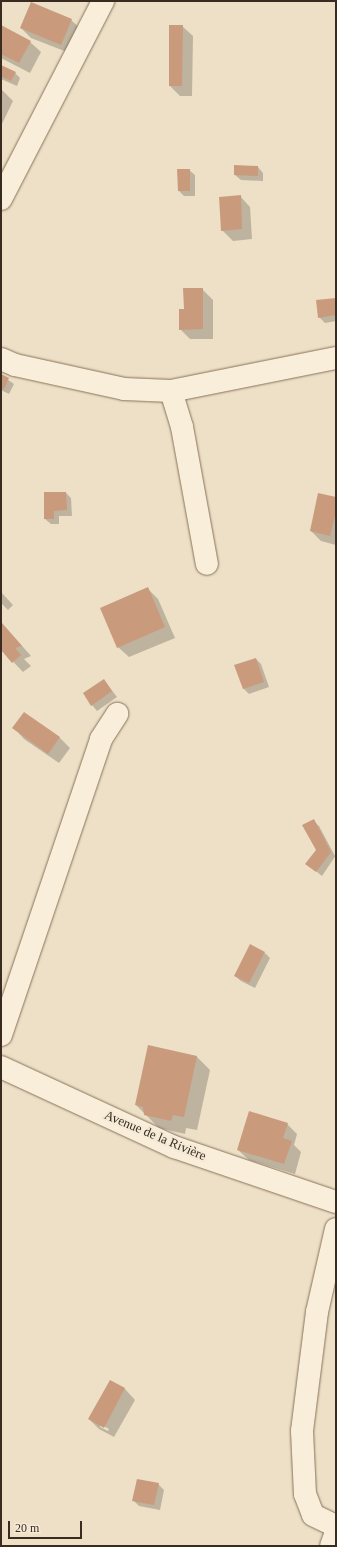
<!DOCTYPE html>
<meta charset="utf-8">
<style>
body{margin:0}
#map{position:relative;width:337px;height:1547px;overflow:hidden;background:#ede0c6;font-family:Georgia,serif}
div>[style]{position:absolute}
.shadow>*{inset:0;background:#0003}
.building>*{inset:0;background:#ca9a7d}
.roads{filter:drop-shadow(0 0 1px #88725c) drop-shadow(0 0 1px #88725c)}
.minor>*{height:22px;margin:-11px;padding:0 11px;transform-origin:11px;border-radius:11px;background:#f8eed9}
.tertiary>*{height:22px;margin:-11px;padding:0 11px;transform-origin:11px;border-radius:11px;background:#f8eed9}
span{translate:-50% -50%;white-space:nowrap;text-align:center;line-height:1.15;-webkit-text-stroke:4px #f5ead6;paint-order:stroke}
.street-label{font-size:13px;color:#392b20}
.frame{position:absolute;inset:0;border:2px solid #392b20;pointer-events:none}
.scale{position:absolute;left:8px;top:1521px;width:74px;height:18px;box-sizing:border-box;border:2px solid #392b20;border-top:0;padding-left:5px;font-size:12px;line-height:14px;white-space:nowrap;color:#392b20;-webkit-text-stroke:3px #f5ead6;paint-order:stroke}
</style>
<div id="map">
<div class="shadow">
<i style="clip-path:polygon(71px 20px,82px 30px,72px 54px,31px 38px,21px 28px)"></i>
<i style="clip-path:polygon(1px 26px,30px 42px,41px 52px,30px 73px,1px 58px)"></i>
<i style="clip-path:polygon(182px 26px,193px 36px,192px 96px,180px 96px,170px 86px)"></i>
<i style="clip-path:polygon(1px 66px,15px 73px,20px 78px,17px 86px,1px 79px)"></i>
<i style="clip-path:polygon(1px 89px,13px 101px,1px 126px)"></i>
<i style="clip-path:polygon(258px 167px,263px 173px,263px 181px,241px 180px,235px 175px)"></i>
<i style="clip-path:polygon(189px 170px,195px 175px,195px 196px,184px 196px,179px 191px)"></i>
<i style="clip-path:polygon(240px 196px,250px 207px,252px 239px,233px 241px,222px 230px)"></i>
<i style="clip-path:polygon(202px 289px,213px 300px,213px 339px,190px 339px,180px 329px)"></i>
<i style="clip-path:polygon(336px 299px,336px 321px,325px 323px,319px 317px)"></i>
<i style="clip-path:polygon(1px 375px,14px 384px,9px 394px,1px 390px)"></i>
<i style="clip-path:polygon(66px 493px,71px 498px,72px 516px,59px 516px,59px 524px,51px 524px,45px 519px)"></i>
<i style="clip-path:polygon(336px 498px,336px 545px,321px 541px,311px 531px)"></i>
<i style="clip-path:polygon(147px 588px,158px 599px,175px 638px,129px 657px,118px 647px)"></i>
<i style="clip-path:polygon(1px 592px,13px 605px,8px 610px,1px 603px)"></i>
<i style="clip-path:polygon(1px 622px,31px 656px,24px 659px,31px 666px,23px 672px,1px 649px)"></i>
<i style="clip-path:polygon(256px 659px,261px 664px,269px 687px,249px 694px,243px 688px)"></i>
<i style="clip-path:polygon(104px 680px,117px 697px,97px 711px,92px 705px)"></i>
<i style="clip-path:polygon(24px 713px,60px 738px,70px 748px,59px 763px,24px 739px,14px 728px)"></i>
<i style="clip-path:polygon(313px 821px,319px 826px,335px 856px,336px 855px,322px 876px,307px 864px,317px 850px)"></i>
<i style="clip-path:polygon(265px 953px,270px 958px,255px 988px,241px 981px,235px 976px)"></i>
<i style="clip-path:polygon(149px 1046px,197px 1057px,210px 1070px,197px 1130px,186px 1128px,185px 1134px,159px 1128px,136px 1105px)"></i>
<i style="clip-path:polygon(287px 1124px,297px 1134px,294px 1145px,301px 1152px,295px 1174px,249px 1160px,238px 1150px)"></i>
<i style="clip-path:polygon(evenodd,110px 1381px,125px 1389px,135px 1400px,114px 1437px,99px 1429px,89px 1419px,110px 1381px,100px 1424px,109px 1429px,108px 1431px,100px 1427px,100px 1424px)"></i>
<i style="clip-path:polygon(158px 1484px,164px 1490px,160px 1510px,139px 1506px,134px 1501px)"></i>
</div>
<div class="building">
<i style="clip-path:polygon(31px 2px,72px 19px,61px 45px,20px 28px)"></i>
<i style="clip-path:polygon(1px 25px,31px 41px,19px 63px,1px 54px)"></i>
<i style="clip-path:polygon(169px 25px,183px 25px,182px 86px,169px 86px)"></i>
<i style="clip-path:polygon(1px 65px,16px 72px,11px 81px,1px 76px)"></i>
<i style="clip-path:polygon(234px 165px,258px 166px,258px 176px,234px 175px)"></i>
<i style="clip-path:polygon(177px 169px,190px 169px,190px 191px,178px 191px)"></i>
<i style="clip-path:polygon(241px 195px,242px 229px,221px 231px,219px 197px)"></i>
<i style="clip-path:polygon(183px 288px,203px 288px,203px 329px,179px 330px,179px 309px,184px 309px)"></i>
<i style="clip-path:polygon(336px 298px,336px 315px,318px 318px,316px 300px)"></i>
<i style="clip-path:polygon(1px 374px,9px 378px,4px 389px,1px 388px)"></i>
<i style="clip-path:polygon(44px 492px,66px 492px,67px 510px,54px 511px,54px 519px,44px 519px)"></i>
<i style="clip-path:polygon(318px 493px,336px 497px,336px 512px,330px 536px,310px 531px)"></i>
<i style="clip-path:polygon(148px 587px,165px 627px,117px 648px,100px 608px)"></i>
<i style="clip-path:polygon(1px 622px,22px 646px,15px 648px,21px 655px,12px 663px,1px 650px)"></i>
<i style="clip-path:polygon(256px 658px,264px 682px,243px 689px,234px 665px)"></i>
<i style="clip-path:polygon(104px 679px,112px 691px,91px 706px,83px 693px)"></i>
<i style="clip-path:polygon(24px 712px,60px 737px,48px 754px,12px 728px)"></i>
<i style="clip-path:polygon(314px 819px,331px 852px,316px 872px,305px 864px,316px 850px,302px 825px)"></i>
<i style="clip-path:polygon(250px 944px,265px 952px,249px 983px,234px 976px)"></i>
<i style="clip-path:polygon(148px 1045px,197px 1056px,184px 1117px,173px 1115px,171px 1121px,144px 1115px,143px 1107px,135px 1105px)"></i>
<i style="clip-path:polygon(249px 1111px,288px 1123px,283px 1138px,292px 1141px,284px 1164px,237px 1150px)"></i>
<i style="clip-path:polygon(110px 1380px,125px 1388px,104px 1428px,88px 1419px)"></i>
<i style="clip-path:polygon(137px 1479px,159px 1483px,154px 1505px,132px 1501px)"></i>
</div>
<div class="roads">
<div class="minor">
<i style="left:1px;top:199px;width:223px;rotate:-62.7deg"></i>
<i style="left:1px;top:359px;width:15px;rotate:23deg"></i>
<i style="left:15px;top:365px;width:112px;rotate:12.4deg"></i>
<i style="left:124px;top:389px;width:47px;rotate:2.4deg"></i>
<i style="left:171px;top:391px;width:168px;rotate:-11.3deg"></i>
<i style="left:171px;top:391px;width:38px;rotate:73deg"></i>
<i style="left:182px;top:427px;width:139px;rotate:79.7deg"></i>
<i style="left:1px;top:1035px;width:312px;rotate:-71.3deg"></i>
<i style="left:101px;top:739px;width:30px;rotate:-57deg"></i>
<i style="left:1px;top:1067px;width:191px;rotate:24.8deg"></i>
<i style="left:174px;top:1147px;width:171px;rotate:18.8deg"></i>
<i style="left:336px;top:1229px;width:85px;rotate:102.9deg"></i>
<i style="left:317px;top:1312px;width:120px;rotate:97.2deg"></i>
<i style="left:302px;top:1431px;width:63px;rotate:87.3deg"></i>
<i style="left:305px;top:1494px;width:22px;rotate:69deg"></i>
<i style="left:313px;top:1515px;width:25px;rotate:26deg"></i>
</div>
<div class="tertiary">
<i style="left:331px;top:1546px;width:15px;rotate:-70deg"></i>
</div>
</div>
<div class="street-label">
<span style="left:155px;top:1136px;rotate:23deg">Avenue de la Rivière</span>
</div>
<div class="frame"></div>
<div class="scale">20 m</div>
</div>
